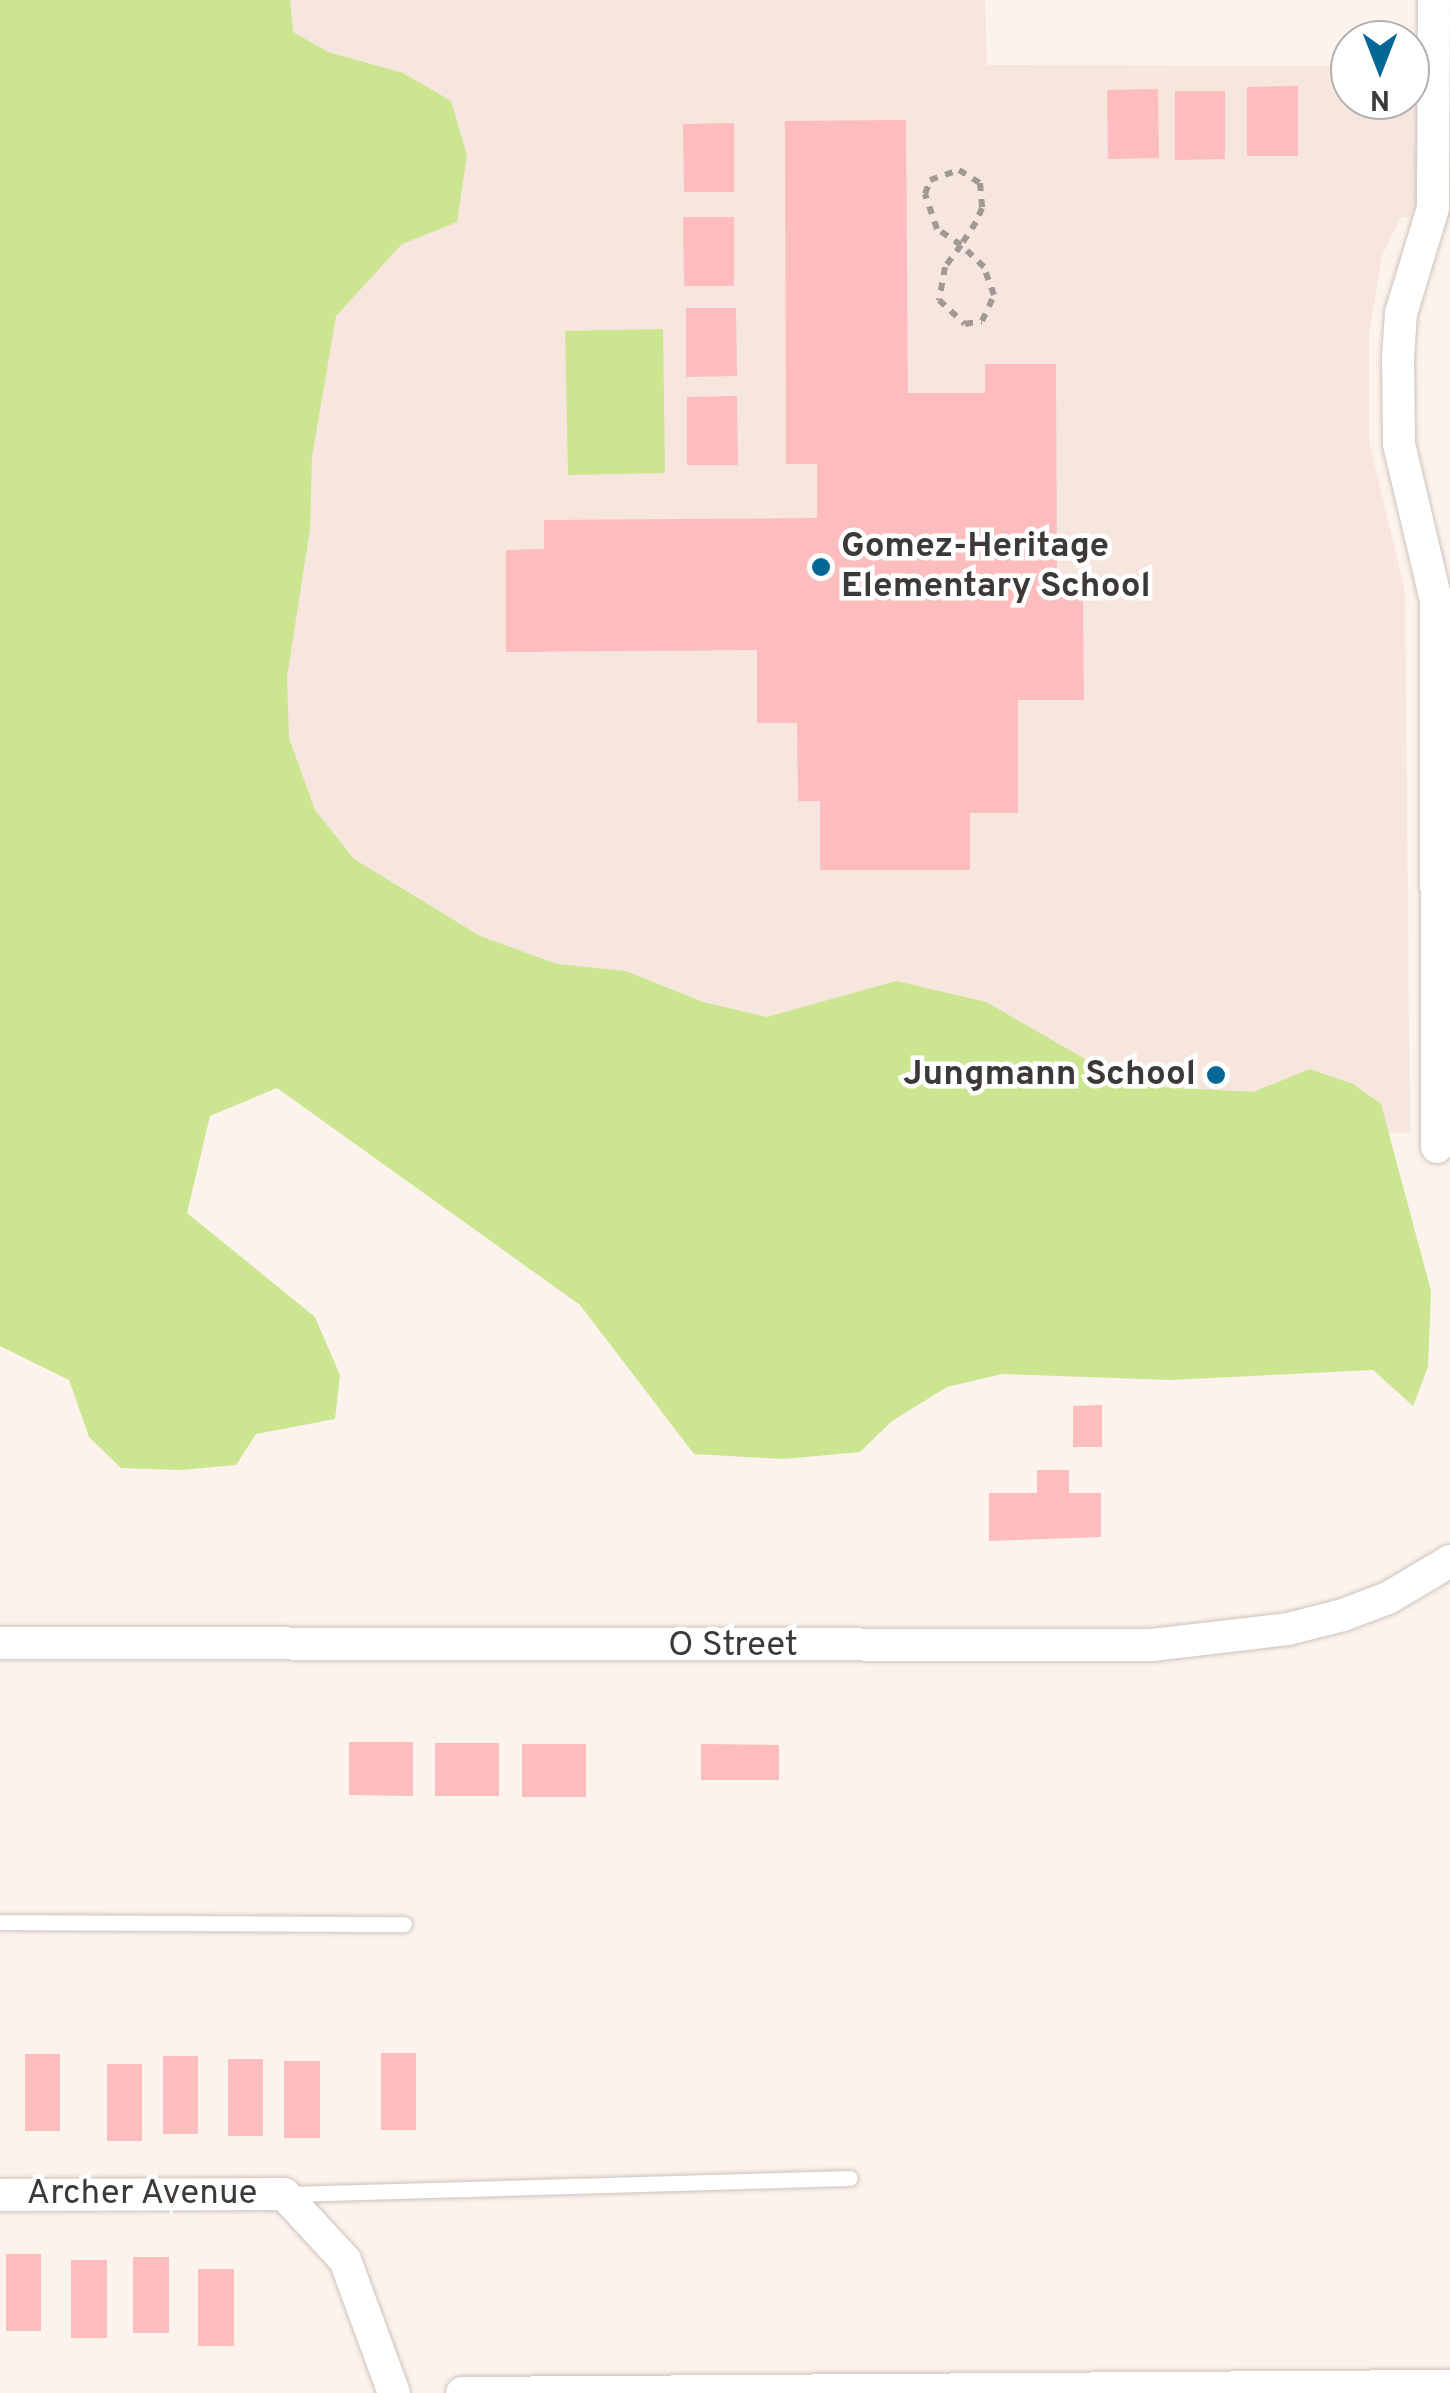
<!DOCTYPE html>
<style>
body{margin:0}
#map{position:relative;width:1450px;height:2393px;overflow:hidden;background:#fdf3ed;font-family:Overpass,sans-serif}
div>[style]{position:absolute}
.built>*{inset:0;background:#f7e6dd}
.green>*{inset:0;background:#cbe591}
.building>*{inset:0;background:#fdbcbd}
.path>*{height:6px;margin-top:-3px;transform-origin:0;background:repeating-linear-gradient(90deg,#a19995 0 8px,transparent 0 16px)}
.roads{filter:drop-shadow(0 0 2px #ccc3bd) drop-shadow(0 0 2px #ccc3bd)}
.lane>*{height:15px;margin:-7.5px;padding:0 7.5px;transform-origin:7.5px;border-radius:7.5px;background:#fff}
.street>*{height:32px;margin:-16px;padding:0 16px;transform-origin:16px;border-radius:16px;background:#fff}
.dots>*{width:28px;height:28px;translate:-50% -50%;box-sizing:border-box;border:5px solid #fff;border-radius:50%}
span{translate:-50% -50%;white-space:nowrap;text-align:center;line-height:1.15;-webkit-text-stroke:9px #fff;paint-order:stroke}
.poi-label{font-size:35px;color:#3d3937;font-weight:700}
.left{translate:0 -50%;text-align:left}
.right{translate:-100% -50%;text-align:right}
.street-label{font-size:35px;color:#3d3937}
.north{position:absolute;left:1330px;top:20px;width:100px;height:100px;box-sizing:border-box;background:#fff;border:2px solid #b1b0af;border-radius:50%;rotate:180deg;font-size:28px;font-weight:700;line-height:40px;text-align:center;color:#3d3937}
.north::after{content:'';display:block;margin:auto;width:35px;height:45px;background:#046897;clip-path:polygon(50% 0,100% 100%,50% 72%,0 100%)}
</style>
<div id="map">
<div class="built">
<i style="clip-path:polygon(239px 0,985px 0,987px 65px,1350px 66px,1350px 100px,1410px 100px,1410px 67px,1450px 67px,1450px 218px,1401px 217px,1382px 256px,1369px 335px,1369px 441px,1405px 591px,1410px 1133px,637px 1122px,244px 779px)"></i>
</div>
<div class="green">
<i style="clip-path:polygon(0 0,290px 0,293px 32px,328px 52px,403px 73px,451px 101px,467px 155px,457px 222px,402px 244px,336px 316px,312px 457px,310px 529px,287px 677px,289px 738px,315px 810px,354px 859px,480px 936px,557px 964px,626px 971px,703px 1002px,767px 1017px,896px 981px,986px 1002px,1106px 1071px,1161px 1087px,1253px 1092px,1310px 1069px,1353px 1084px,1381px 1104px,1431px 1291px,1428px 1367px,1413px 1406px,1373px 1370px,1171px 1380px,1002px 1374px,947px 1387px,892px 1421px,860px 1452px,784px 1459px,694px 1454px,580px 1305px,277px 1088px,210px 1116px,187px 1213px,315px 1317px,340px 1375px,335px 1419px,256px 1434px,236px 1465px,180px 1470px,121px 1468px,89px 1437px,69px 1380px,0 1346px)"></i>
<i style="clip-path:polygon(663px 329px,665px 473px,568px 475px,565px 331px)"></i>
</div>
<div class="building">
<i style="clip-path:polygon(1298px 86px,1298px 156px,1247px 156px,1247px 87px)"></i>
<i style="clip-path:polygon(1158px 89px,1159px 158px,1108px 159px,1107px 90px)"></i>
<i style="clip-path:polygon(1175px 91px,1225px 91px,1225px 159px,1175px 160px)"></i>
<i style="clip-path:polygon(906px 120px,908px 393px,985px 393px,985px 364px,1056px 364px,1057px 586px,1083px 586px,1084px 700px,1018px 700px,1018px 813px,970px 813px,970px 870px,820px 870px,820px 801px,798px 801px,797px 723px,757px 723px,757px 650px,506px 652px,506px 550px,544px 549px,544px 520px,817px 518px,817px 464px,786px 464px,785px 121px)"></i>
<i style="clip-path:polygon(734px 123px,734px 192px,684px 192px,683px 124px)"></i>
<i style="clip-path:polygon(683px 217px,734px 217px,734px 286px,684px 286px)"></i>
<i style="clip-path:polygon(686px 308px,736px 308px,737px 376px,686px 377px)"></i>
<i style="clip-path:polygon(737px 396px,738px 465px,687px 465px,687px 397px)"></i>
<i style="clip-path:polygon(1102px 1405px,1102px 1447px,1073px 1447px,1073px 1406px)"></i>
<i style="clip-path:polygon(1037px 1470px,1069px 1470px,1069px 1493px,1101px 1493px,1101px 1537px,989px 1541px,989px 1493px,1037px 1493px)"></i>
<i style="clip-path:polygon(349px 1742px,413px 1742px,413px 1796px,349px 1795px)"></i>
<i style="clip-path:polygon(435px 1743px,499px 1743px,499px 1796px,435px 1796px)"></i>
<i style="clip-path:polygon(522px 1744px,586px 1744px,586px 1797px,522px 1797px)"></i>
<i style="clip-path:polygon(701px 1744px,779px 1745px,779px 1780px,701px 1780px)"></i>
<i style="clip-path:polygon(381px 2053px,416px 2053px,416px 2130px,381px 2130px)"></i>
<i style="clip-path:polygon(25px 2054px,60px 2054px,60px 2131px,25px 2131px)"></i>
<i style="clip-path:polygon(163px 2056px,198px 2056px,198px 2134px,163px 2134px)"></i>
<i style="clip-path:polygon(228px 2059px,263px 2059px,263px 2136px,228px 2136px)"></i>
<i style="clip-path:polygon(284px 2061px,320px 2061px,320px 2138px,284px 2138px)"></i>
<i style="clip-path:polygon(107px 2064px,142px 2064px,142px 2141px,107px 2141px)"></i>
<i style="clip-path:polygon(6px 2254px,41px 2254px,41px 2331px,6px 2331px)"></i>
<i style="clip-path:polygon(133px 2257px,169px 2257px,169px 2333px,133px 2333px)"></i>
<i style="clip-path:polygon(71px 2260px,107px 2260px,107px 2338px,71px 2338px)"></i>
<i style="clip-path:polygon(198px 2269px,234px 2269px,234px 2346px,198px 2346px)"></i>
</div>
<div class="path">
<i style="left:961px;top:245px;width:29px;rotate:-146deg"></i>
<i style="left:937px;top:229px;width:37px;rotate:-109deg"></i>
<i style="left:925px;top:194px;width:15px;rotate:-70deg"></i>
<i style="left:930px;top:180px;width:31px;rotate:-19deg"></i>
<i style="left:959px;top:170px;width:25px;rotate:32deg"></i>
<i style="left:980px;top:183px;width:25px;rotate:85deg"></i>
<i style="left:982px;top:208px;width:15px;rotate:113deg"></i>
<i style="left:976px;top:222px;width:27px;rotate:123deg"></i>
<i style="left:961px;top:245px;width:27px;rotate:126deg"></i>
<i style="left:945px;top:267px;width:34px;rotate:100deg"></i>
<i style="left:939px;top:300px;width:35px;rotate:43deg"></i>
<i style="left:965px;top:324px;width:17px;rotate:-10deg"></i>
<i style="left:982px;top:321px;width:29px;rotate:-65deg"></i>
<i style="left:994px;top:295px;width:30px;rotate:-110deg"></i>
<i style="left:984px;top:267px;width:32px;rotate:-136deg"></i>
</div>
<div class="roads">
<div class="lane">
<i style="left:0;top:1922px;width:404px;rotate:0.3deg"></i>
<i style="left:289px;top:2194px;width:561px;rotate:-1.63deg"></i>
</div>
<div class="street">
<i style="left:1434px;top:0;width:208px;rotate:90.3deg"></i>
<i style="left:1433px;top:208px;width:110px;rotate:106.9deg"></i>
<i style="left:1401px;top:313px;width:45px;rotate:93.8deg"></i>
<i style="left:1398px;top:358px;width:86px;rotate:89.3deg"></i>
<i style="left:1399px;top:444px;width:160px;rotate:76.7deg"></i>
<i style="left:1436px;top:600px;width:547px;rotate:89.9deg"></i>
<i style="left:0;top:1643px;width:1152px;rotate:0.1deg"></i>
<i style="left:1152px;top:1645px;width:137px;rotate:-6.7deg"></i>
<i style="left:1288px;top:1629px;width:57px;rotate:-14.3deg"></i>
<i style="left:1343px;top:1615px;width:48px;rotate:-20.7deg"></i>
<i style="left:1388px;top:1598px;width:72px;rotate:-30.8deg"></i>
<i style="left:0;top:2195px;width:284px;rotate:-0.2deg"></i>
<i style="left:284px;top:2194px;width:90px;rotate:47.3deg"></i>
<i style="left:345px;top:2260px;width:142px;rotate:69.8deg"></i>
<i style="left:462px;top:2393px;width:988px;rotate:-0.41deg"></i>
</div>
</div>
<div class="dots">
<i style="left:821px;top:567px;background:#046897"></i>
<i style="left:1216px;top:1075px;background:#046897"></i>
</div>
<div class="poi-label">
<span class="left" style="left:841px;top:567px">Gomez-Heritage<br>Elementary School</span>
<span class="right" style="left:1196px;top:1075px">Jungmann School</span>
</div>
<div class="street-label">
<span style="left:733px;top:1646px">O Street</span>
<span style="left:142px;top:2194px">Archer Avenue</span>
</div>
<div class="north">N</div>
</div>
